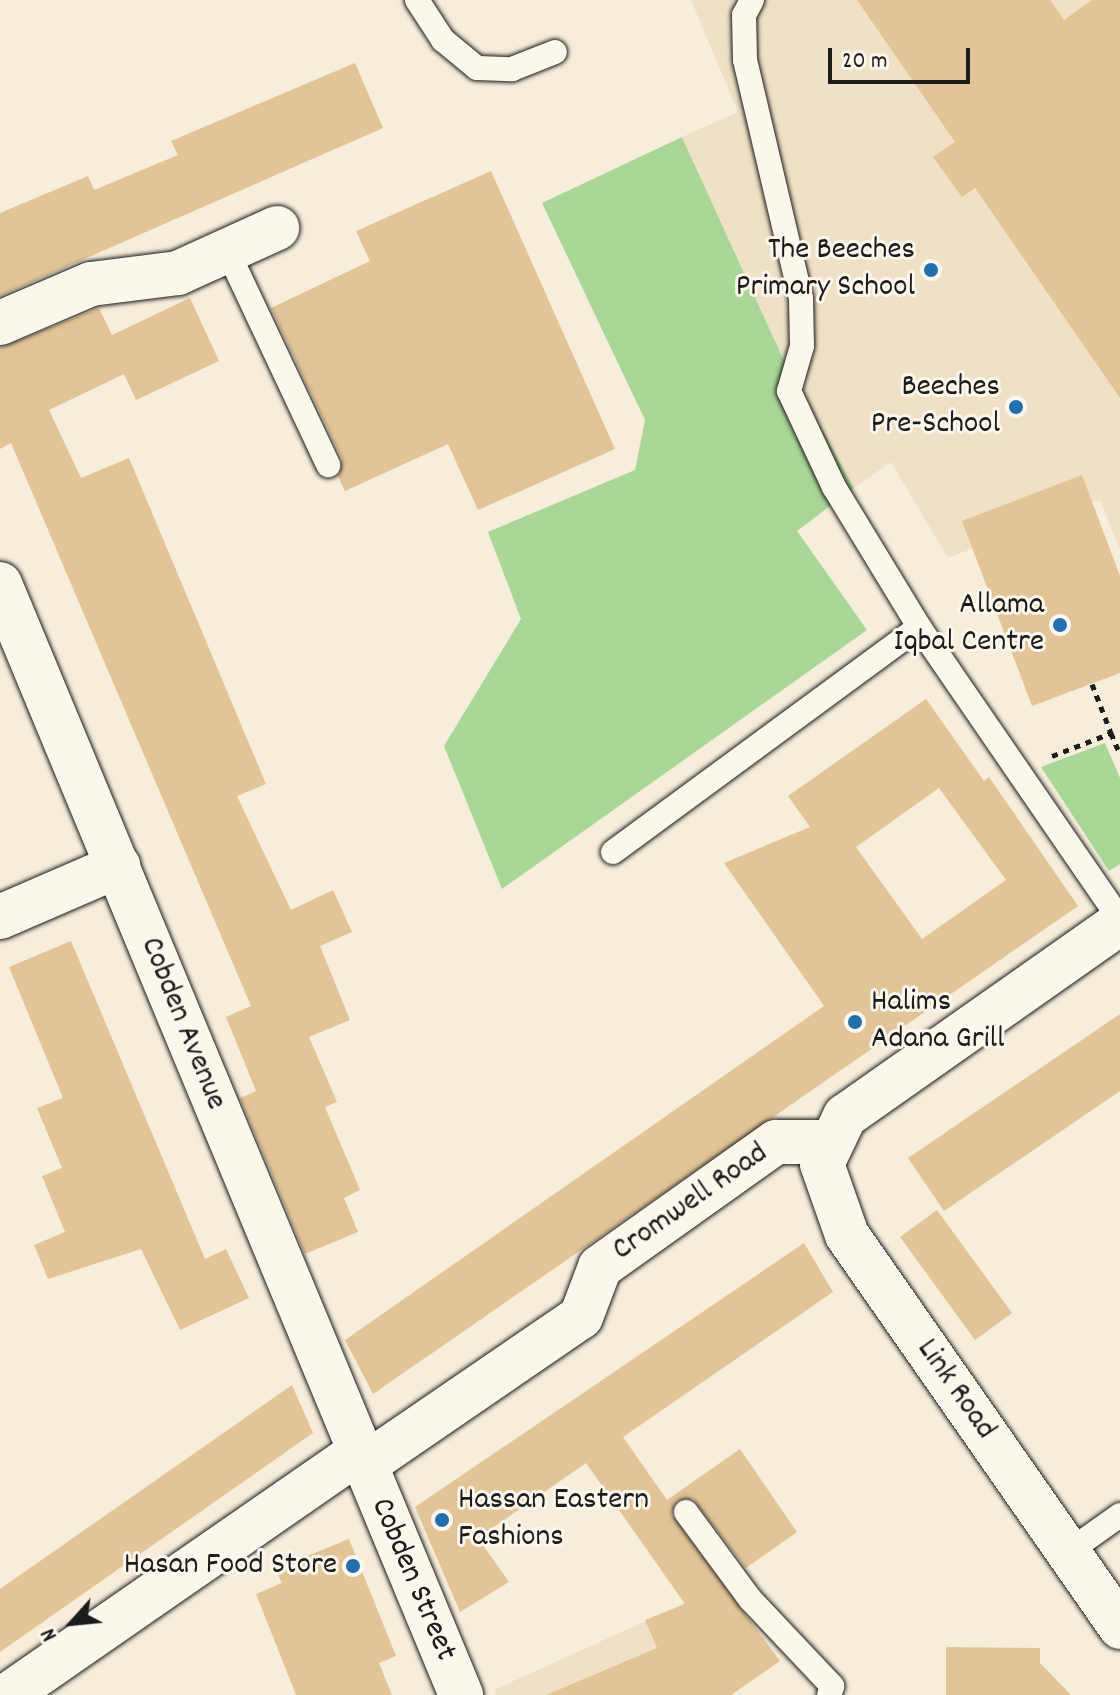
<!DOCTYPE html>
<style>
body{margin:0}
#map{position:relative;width:1120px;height:1695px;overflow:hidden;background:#f6eddb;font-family:Dekko,sans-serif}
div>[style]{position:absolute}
.built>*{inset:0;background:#f0e1c6}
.green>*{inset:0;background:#a9d797}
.building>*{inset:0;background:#e2c496}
.path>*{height:5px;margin-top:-2.5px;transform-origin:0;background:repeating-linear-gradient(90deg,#1c1c1c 0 6px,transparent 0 12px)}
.roads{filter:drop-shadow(0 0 2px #1c1c1c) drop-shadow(0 0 2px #1c1c1c)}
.service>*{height:24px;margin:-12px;padding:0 12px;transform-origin:12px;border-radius:12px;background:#fbf7ec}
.minor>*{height:44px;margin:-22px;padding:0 22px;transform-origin:22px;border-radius:22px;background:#fbf7ec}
.dots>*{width:22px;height:22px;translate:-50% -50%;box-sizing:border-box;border:4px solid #fbf7ec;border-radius:50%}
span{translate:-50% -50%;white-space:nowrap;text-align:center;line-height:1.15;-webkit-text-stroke:6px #fbf7ec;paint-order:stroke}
.poi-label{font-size:32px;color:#1c1c1c}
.right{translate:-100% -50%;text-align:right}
.left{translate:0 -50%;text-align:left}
.street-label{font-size:32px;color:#1c1c1c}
.north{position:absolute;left:32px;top:1583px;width:80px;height:80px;-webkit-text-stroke:6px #fbf7ec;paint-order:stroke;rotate:243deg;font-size:22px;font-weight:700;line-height:32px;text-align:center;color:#1c1c1c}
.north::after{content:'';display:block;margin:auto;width:28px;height:36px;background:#1c1c1c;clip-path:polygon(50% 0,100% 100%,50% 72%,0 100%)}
.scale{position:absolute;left:828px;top:48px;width:142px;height:36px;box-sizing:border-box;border:4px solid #1c1c1c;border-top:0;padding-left:10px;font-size:24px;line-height:28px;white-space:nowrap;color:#1c1c1c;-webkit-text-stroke:6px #fbf7ec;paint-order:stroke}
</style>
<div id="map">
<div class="built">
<i style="clip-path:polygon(691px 0,1120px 0,1120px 550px,1100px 500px,948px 558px,891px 462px,854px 488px,785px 363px,682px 137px,738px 112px)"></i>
<i style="clip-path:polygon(685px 1603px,714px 1695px,496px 1695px,494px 1690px)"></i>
</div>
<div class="green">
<i style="clip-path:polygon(682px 137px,785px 363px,809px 368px,801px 391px,854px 488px,797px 531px,867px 630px,502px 889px,444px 746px,521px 619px,488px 532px,635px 470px,645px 420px,542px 203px)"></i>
<i style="clip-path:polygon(1105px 743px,1120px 778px,1120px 864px,1109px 871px,1041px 767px)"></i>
</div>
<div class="building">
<i style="clip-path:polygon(857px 0,1050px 0,1064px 20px,1092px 0,1120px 0,1120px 398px,975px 188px,962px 197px,933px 157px,955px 142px)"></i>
<i style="clip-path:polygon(355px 63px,383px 128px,0 296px,0 213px,88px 176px,94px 190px,178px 155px,171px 141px)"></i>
<i style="clip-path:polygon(491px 171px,615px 449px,478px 510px,448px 444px,345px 491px,338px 476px,342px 459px,271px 308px,370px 261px,356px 231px)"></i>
<i style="clip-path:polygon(190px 298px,219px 361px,136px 400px,124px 374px,49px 410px,81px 478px,129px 458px,266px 784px,237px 796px,271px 868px,291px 910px,333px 890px,352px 932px,320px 946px,350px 1020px,309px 1037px,337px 1102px,325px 1107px,360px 1190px,344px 1198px,358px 1232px,305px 1254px,240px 1098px,256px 1091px,226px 1017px,251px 1006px,11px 443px,0 449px,0 348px,99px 308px,112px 335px)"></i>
<i style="clip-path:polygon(1082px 475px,1120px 576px,1120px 673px,1032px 706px,962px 521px)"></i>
<i style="clip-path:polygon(evenodd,926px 699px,984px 781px,989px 777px,1078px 906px,373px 1394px,345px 1340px,824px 1006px,724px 863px,810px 827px,788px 796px,926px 699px,939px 788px,1006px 880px,922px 939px,856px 847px,939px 788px)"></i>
<i style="clip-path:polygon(71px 941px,205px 1259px,226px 1249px,249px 1298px,180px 1330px,141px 1249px,48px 1279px,34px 1245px,65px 1232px,42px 1176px,62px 1168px,37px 1108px,63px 1098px,9px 967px)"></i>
<i style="clip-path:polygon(1120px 1014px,1120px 1091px,944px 1211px,908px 1158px)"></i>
<i style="clip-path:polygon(937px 1210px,1012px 1313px,975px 1340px,900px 1237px)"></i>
<i style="clip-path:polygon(804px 1243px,833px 1292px,623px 1437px,667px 1500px,740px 1449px,797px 1532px,746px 1568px,693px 1499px,677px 1500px,671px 1514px,780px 1661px,731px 1695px,546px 1695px,657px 1648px,645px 1620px,685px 1604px,586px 1463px,478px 1538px,509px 1582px,460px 1612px,415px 1507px)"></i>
<i style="clip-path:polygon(292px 1385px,313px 1433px,0 1652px,0 1589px)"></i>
<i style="clip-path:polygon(349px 1539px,396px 1656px,379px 1663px,392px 1695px,296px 1695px,256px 1594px,282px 1583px,275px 1569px)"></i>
<i style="clip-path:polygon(946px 1647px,1040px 1648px,1040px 1663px,1071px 1695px,946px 1695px)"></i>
</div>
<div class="path">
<i style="left:1092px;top:684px;width:53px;rotate:68.8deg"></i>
<i style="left:1052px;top:756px;width:63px;rotate:-21.3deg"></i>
<i style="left:1111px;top:733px;width:23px;rotate:67deg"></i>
</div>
<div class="roads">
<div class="service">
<i style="left:417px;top:0;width:48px;rotate:57deg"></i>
<i style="left:443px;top:40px;width:44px;rotate:39.5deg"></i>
<i style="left:477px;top:68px;width:35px;rotate:2deg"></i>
<i style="left:512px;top:69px;width:46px;rotate:-21.6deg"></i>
<i style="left:752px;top:0;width:17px;rotate:118deg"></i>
<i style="left:744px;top:15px;width:45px;rotate:88.7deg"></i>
<i style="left:745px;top:60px;width:244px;rotate:76.8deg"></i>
<i style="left:801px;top:298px;width:48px;rotate:88.8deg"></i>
<i style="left:802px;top:346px;width:47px;rotate:106.1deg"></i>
<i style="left:789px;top:391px;width:106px;rotate:64.9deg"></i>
<i style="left:834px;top:487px;width:164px;rotate:58.7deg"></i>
<i style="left:919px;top:627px;width:354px;rotate:55.5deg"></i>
<i style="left:227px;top:250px;width:238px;rotate:64.8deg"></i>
<i style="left:613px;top:852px;width:380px;rotate:-36.3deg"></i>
<i style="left:686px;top:1512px;width:108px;rotate:53.7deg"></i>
<i style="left:750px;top:1599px;width:120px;rotate:46.7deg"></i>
<i style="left:832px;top:1686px;width:9px;rotate:108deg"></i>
<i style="left:1068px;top:1552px;width:64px;rotate:-35.4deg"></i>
</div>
<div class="minor">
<i style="left:0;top:323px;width:99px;rotate:-23.2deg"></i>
<i style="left:91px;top:284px;width:88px;rotate:-7.2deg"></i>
<i style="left:178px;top:273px;width:109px;rotate:-24.4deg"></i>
<i style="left:0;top:584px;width:1203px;rotate:67.46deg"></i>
<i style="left:0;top:917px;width:129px;rotate:-23.4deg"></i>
<i style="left:1120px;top:923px;width:336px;rotate:144.9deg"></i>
<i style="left:845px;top:1116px;width:53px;rotate:115.6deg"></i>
<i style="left:822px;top:1164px;width:75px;rotate:70.6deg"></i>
<i style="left:847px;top:1235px;width:478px;rotate:55.1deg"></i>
<i style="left:363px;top:1466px;width:264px;rotate:-34.4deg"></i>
<i style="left:581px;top:1317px;width:53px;rotate:-69.2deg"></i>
<i style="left:600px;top:1267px;width:216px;rotate:-35.4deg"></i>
<i style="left:776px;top:1142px;width:54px"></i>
<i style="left:8px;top:1695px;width:425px;rotate:-34.7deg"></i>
</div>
</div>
<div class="dots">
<i style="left:931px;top:270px;background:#1f6fb2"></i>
<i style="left:1016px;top:407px;background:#1f6fb2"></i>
<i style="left:1060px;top:625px;background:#1f6fb2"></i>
<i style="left:855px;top:1022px;background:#1f6fb2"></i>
<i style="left:442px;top:1520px;background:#1f6fb2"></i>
<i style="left:353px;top:1566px;background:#1f6fb2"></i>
</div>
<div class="poi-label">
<span class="right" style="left:915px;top:270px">The Beeches<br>Primary School</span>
<span class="right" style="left:1000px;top:407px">Beeches<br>Pre-School</span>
<span class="right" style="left:1044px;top:625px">Allama<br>Iqbal Centre</span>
<span class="left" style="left:871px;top:1022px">Halims<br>Adana Grill</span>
<span class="left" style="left:458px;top:1520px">Hassan Eastern<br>Fashions</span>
<span class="right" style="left:337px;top:1566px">Hasan Food Store</span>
</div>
<div class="street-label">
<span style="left:182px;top:1024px;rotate:68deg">Cobden Avenue</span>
<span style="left:691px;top:1203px;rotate:-35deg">Cromwell Road</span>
<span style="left:955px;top:1390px;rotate:55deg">Link Road</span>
<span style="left:412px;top:1580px;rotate:67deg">Cobden Street</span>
</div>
<div class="north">N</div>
<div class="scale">20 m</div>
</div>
